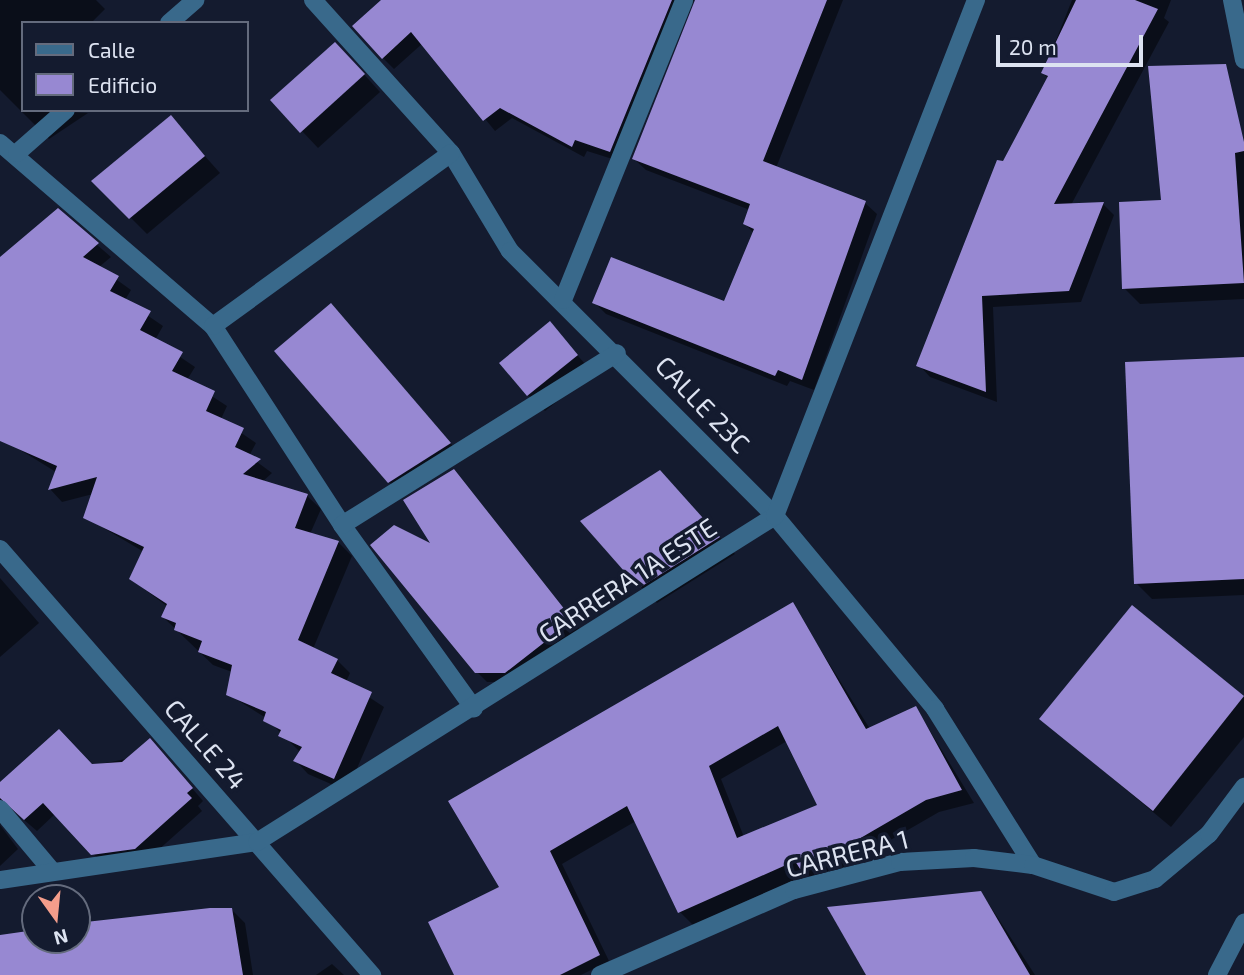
<!DOCTYPE html>
<style>
body{margin:0}
#map{position:relative;width:1244px;height:975px;overflow:hidden;background:#141b2f;font-family:"Exo 2",sans-serif}
div>[style]{position:absolute}
.shadow>*{inset:0;background:#0007}
.building>*{inset:0;background:#9788d2}
.street>*{height:18px;margin:-9px;padding:0 9px;transform-origin:9px;border-radius:9px;background:#39698b}
span{translate:-50% -50%;white-space:nowrap;text-align:center;line-height:1.15;-webkit-text-stroke:7px #141b2f;paint-order:stroke}
.street-label{font-size:26px;color:#dde3f1}
.legend{position:absolute;left:21px;top:21px;width:228px;height:91px;box-sizing:border-box;background:#141b2f;border:2px solid #646b7d;margin:0;padding:9px 12px;list-style:none;font-size:21px;color:#dde3f1}
.legend li{display:flex;align-items:center;gap:14px;height:35px}
.legend b{width:35px;border:2px solid #646b7d}
.north{position:absolute;left:21px;top:884px;width:70px;height:70px;box-sizing:border-box;background:#141b2f;border:2px solid #646b7d;border-radius:50%;rotate:165deg;font-size:19px;font-weight:700;line-height:28px;text-align:center;color:#dde3f1}
.north::after{content:'';display:block;margin:auto;width:24px;height:32px;background:#f49d8b;clip-path:polygon(50% 0,100% 100%,50% 72%,0 100%)}
.scale{position:absolute;left:996px;top:35px;width:147px;height:32px;box-sizing:border-box;border:4px solid #dde3f1;border-top:0;padding-left:9px;font-size:21px;line-height:24px;white-space:nowrap;color:#dde3f1;-webkit-text-stroke:5px #141b2f;paint-order:stroke}
</style>
<div id="map">
<div class="shadow">
<i style="clip-path:polygon(0 0,96px 0,105px 9px,91px 23px,23px 23px,23px 110px,88px 113px,49px 139px,0 90px)"></i>
<i style="clip-path:polygon(384px 0,693px 0,685px 7px,622px 162px,587px 151px,584px 157px,512px 118px,495px 131px,423px 43px,394px 69px,383px 58px)"></i>
<i style="clip-path:polygon(696px 0,843px 0,776px 168px,865px 203px,877px 214px,814px 390px,790px 381px,787px 386px,606px 314px,595px 303px,725px 303px,754px 233px,745px 224px,750px 210px,646px 170px,634px 159px)"></i>
<i style="clip-path:polygon(1072px 0,1171px 0,1164px 18px,1169px 22px,1071px 205px,1103px 204px,1114px 215px,1081px 302px,993px 307px,997px 402px,930px 377px,919px 365px,1003px 163px,1049px 79px,1043px 73px)"></i>
<i style="clip-path:polygon(351px 60px,380px 92px,318px 148px,302px 131px)"></i>
<i style="clip-path:polygon(170px 117px,220px 173px,147px 234px,94px 181px)"></i>
<i style="clip-path:polygon(1244px 150px,1244px 299px,1140px 304px,1124px 288px,1163px 202px,1160px 167px)"></i>
<i style="clip-path:polygon(58px 211px,111px 257px,99px 267px,131px 290px,125px 300px,163px 326px,155px 340px,195px 367px,187px 380px,227px 406px,221px 419px,256px 443px,249px 456px,272px 473px,262px 482px,307px 496px,321px 509px,310px 534px,339px 543px,352px 556px,313px 649px,337px 660px,350px 673px,346px 682px,384px 707px,347px 791px,308px 774px,296px 761px,300px 752px,266px 718px,228px 694px,232px 672px,213px 665px,163px 617px,168px 607px,131px 579px,144px 552px,85px 517px,93px 494px,62px 502px,50px 489px,56px 472px,17px 448px,0 401px,0 259px)"></i>
<i style="clip-path:polygon(344px 319px,463px 458px,403px 495px,389px 482px)"></i>
<i style="clip-path:polygon(550px 324px,593px 373px,545px 411px,528px 395px)"></i>
<i style="clip-path:polygon(1244px 359px,1244px 595px,1152px 599px,1136px 583px)"></i>
<i style="clip-path:polygon(454px 471px,581px 630px,515px 682px,487px 682px,476px 671px,436px 548px)"></i>
<i style="clip-path:polygon(676px 489px,735px 554px,657px 603px,641px 587px)"></i>
<i style="clip-path:polygon(0 578px,39px 623px,0 657px)"></i>
<i style="clip-path:polygon(evenodd,792px 604px,870px 729px,916px 708px,974px 803px,939px 812px,816px 883px,807px 874px,693px 925px,680px 912px,636px 821px,562px 864px,609px 961px,581px 975px,460px 975px,502px 888px,792px 604px,787px 741px,820px 806px,744px 837px,721px 779px,787px 741px)"></i>
<i style="clip-path:polygon(1132px 607px,1244px 698px,1244px 737px,1171px 827px,1041px 719px)"></i>
<i style="clip-path:polygon(161px 752px,203px 801px,198px 806px,202px 811px,147px 860px,105px 866px,55px 814px,37px 831px,10px 808px,0 825px,0 784px)"></i>
<i style="clip-path:polygon(0 825px,18px 849px,0 866px)"></i>
<i style="clip-path:polygon(981px 892px,1035px 975px,868px 975px)"></i>
<i style="clip-path:polygon(232px 910px,245px 923px,253px 975px,0 975px,0 936px,35px 931px,35px 940px,77px 940px,77px 925px)"></i>
<i style="clip-path:polygon(332px 964px,344px 975px,316px 975px)"></i>
</div>
<div class="building">
<i style="clip-path:polygon(381px 0,672px 0,610px 152px,575px 140px,572px 147px,500px 108px,483px 121px,411px 32px,382px 59px,352px 26px)"></i>
<i style="clip-path:polygon(695px 0,827px 0,763px 161px,866px 201px,802px 380px,778px 370px,775px 376px,592px 303px,611px 257px,724px 301px,754px 229px,743px 224px,750px 204px,632px 159px)"></i>
<i style="clip-path:polygon(1076px 0,1135px 0,1158px 9px,1054px 204px,1104px 202px,1069px 291px,982px 296px,986px 392px,916px 366px,997px 160px,1003px 161px,1048px 76px,1041px 73px)"></i>
<i style="clip-path:polygon(335px 42px,365px 74px,300px 133px,270px 100px)"></i>
<i style="clip-path:polygon(1226px 64px,1244px 142px,1244px 151px,1235px 153px,1244px 283px,1122px 289px,1119px 202px,1161px 200px,1148px 66px)"></i>
<i style="clip-path:polygon(171px 115px,205px 156px,129px 219px,91px 181px)"></i>
<i style="clip-path:polygon(58px 208px,99px 243px,83px 257px,119px 276px,110px 291px,151px 311px,140px 330px,183px 352px,172px 371px,215px 391px,206px 411px,244px 428px,235px 447px,261px 459px,243px 474px,308px 494px,295px 528px,339px 541px,298px 640px,338px 659px,331px 673px,372px 692px,334px 779px,293px 761px,302px 747px,278px 736px,281px 730px,263px 721px,266px 712px,226px 695px,232px 665px,198px 652px,202px 641px,174px 630px,176px 623px,161px 617px,167px 604px,129px 579px,144px 547px,83px 518px,97px 477px,48px 490px,57px 466px,0 441px,0 257px)"></i>
<i style="clip-path:polygon(331px 303px,451px 443px,388px 483px,274px 351px)"></i>
<i style="clip-path:polygon(550px 321px,578px 355px,527px 396px,499px 363px)"></i>
<i style="clip-path:polygon(1244px 357px,1244px 579px,1134px 584px,1125px 362px)"></i>
<i style="clip-path:polygon(454px 469px,573px 620px,505px 673px,475px 673px,370px 545px,394px 525px,430px 543px,403px 500px)"></i>
<i style="clip-path:polygon(660px 470px,720px 537px,639px 588px,580px 521px)"></i>
<i style="clip-path:polygon(evenodd,793px 602px,866px 729px,916px 706px,962px 790px,926px 800px,802px 872px,795px 861px,678px 913px,627px 806px,550px 851px,600px 955px,560px 975px,454px 975px,428px 922px,499px 887px,448px 801px,793px 602px,778px 726px,817px 805px,737px 838px,709px 766px,778px 726px)"></i>
<i style="clip-path:polygon(1132px 605px,1244px 696px,1153px 811px,1039px 719px)"></i>
<i style="clip-path:polygon(59px 729px,92px 764px,122px 762px,150px 738px,193px 788px,187px 793px,192px 798px,135px 849px,91px 855px,43px 803px,24px 820px,0 798px,0 782px)"></i>
<i style="clip-path:polygon(981px 891px,1030px 975px,866px 975px,827px 907px)"></i>
<i style="clip-path:polygon(210px 908px,232px 908px,243px 975px,0 975px,0 935px,35px 930px,35px 940px,77px 940px,77px 923px)"></i>
</div>
<div class="street">
<i style="left:313px;top:0;width:206px;rotate:48deg"></i>
<i style="left:451px;top:153px;width:114px;rotate:59deg"></i>
<i style="left:510px;top:251px;width:375px;rotate:45deg"></i>
<i style="left:775px;top:516px;width:251px;rotate:50.3deg"></i>
<i style="left:935px;top:709px;width:184px;rotate:57.9deg"></i>
<i style="left:1232px;top:0;width:61px;rotate:78.7deg"></i>
<i style="left:169px;top:23px;width:35px;rotate:-41deg"></i>
<i style="left:0;top:143px;width:281px;rotate:40.7deg"></i>
<i style="left:213px;top:326px;width:237px;rotate:57deg"></i>
<i style="left:342px;top:525px;width:226px;rotate:54.3deg"></i>
<i style="left:17px;top:153px;width:65px;rotate:-41.3deg"></i>
<i style="left:563px;top:300px;width:323px;rotate:-68deg"></i>
<i style="left:213px;top:326px;width:294px;rotate:-36deg"></i>
<i style="left:342px;top:525px;width:324px;rotate:-32deg"></i>
<i style="left:0;top:549px;width:566px;rotate:48.87deg"></i>
<i style="left:0;top:809px;width:81px;rotate:50deg"></i>
<i style="left:0;top:880px;width:260px;rotate:-8.4deg"></i>
<i style="left:257px;top:842px;width:612px;rotate:-32.18deg"></i>
<i style="left:775px;top:516px;width:554px;rotate:-68.72deg"></i>
<i style="left:600px;top:975px;width:212px;rotate:-23.7deg"></i>
<i style="left:794px;top:890px;width:110px;rotate:-14.8deg"></i>
<i style="left:900px;top:862px;width:74px;rotate:-3.1deg"></i>
<i style="left:974px;top:858px;width:59px;rotate:6.8deg"></i>
<i style="left:1033px;top:865px;width:85px;rotate:18.4deg"></i>
<i style="left:1114px;top:892px;width:43px;rotate:-17.6deg"></i>
<i style="left:1155px;top:879px;width:70px;rotate:-39.8deg"></i>
<i style="left:1209px;top:834px;width:59px;rotate:-53.3deg"></i>
<i style="left:1217px;top:975px;width:59px;rotate:-62.6deg"></i>
</div>
<div class="street-label">
<span style="left:703px;top:404px;rotate:46deg">CALLE 23C</span>
<span style="left:627px;top:580px;rotate:-33deg">CARRERA 1A ESTE</span>
<span style="left:206px;top:744px;rotate:49deg">CALLE 24</span>
<span style="left:847px;top:853px;rotate:-14deg">CARRERA 1</span>
</div>
<ul class="legend">
<li><b style="height:9px;background:#39698b"></b>Calle</li>
<li><b style="height:19px;background:#9788d2"></b>Edificio</li>
</ul>
<div class="north">N</div>
<div class="scale">20 m</div>
</div>
